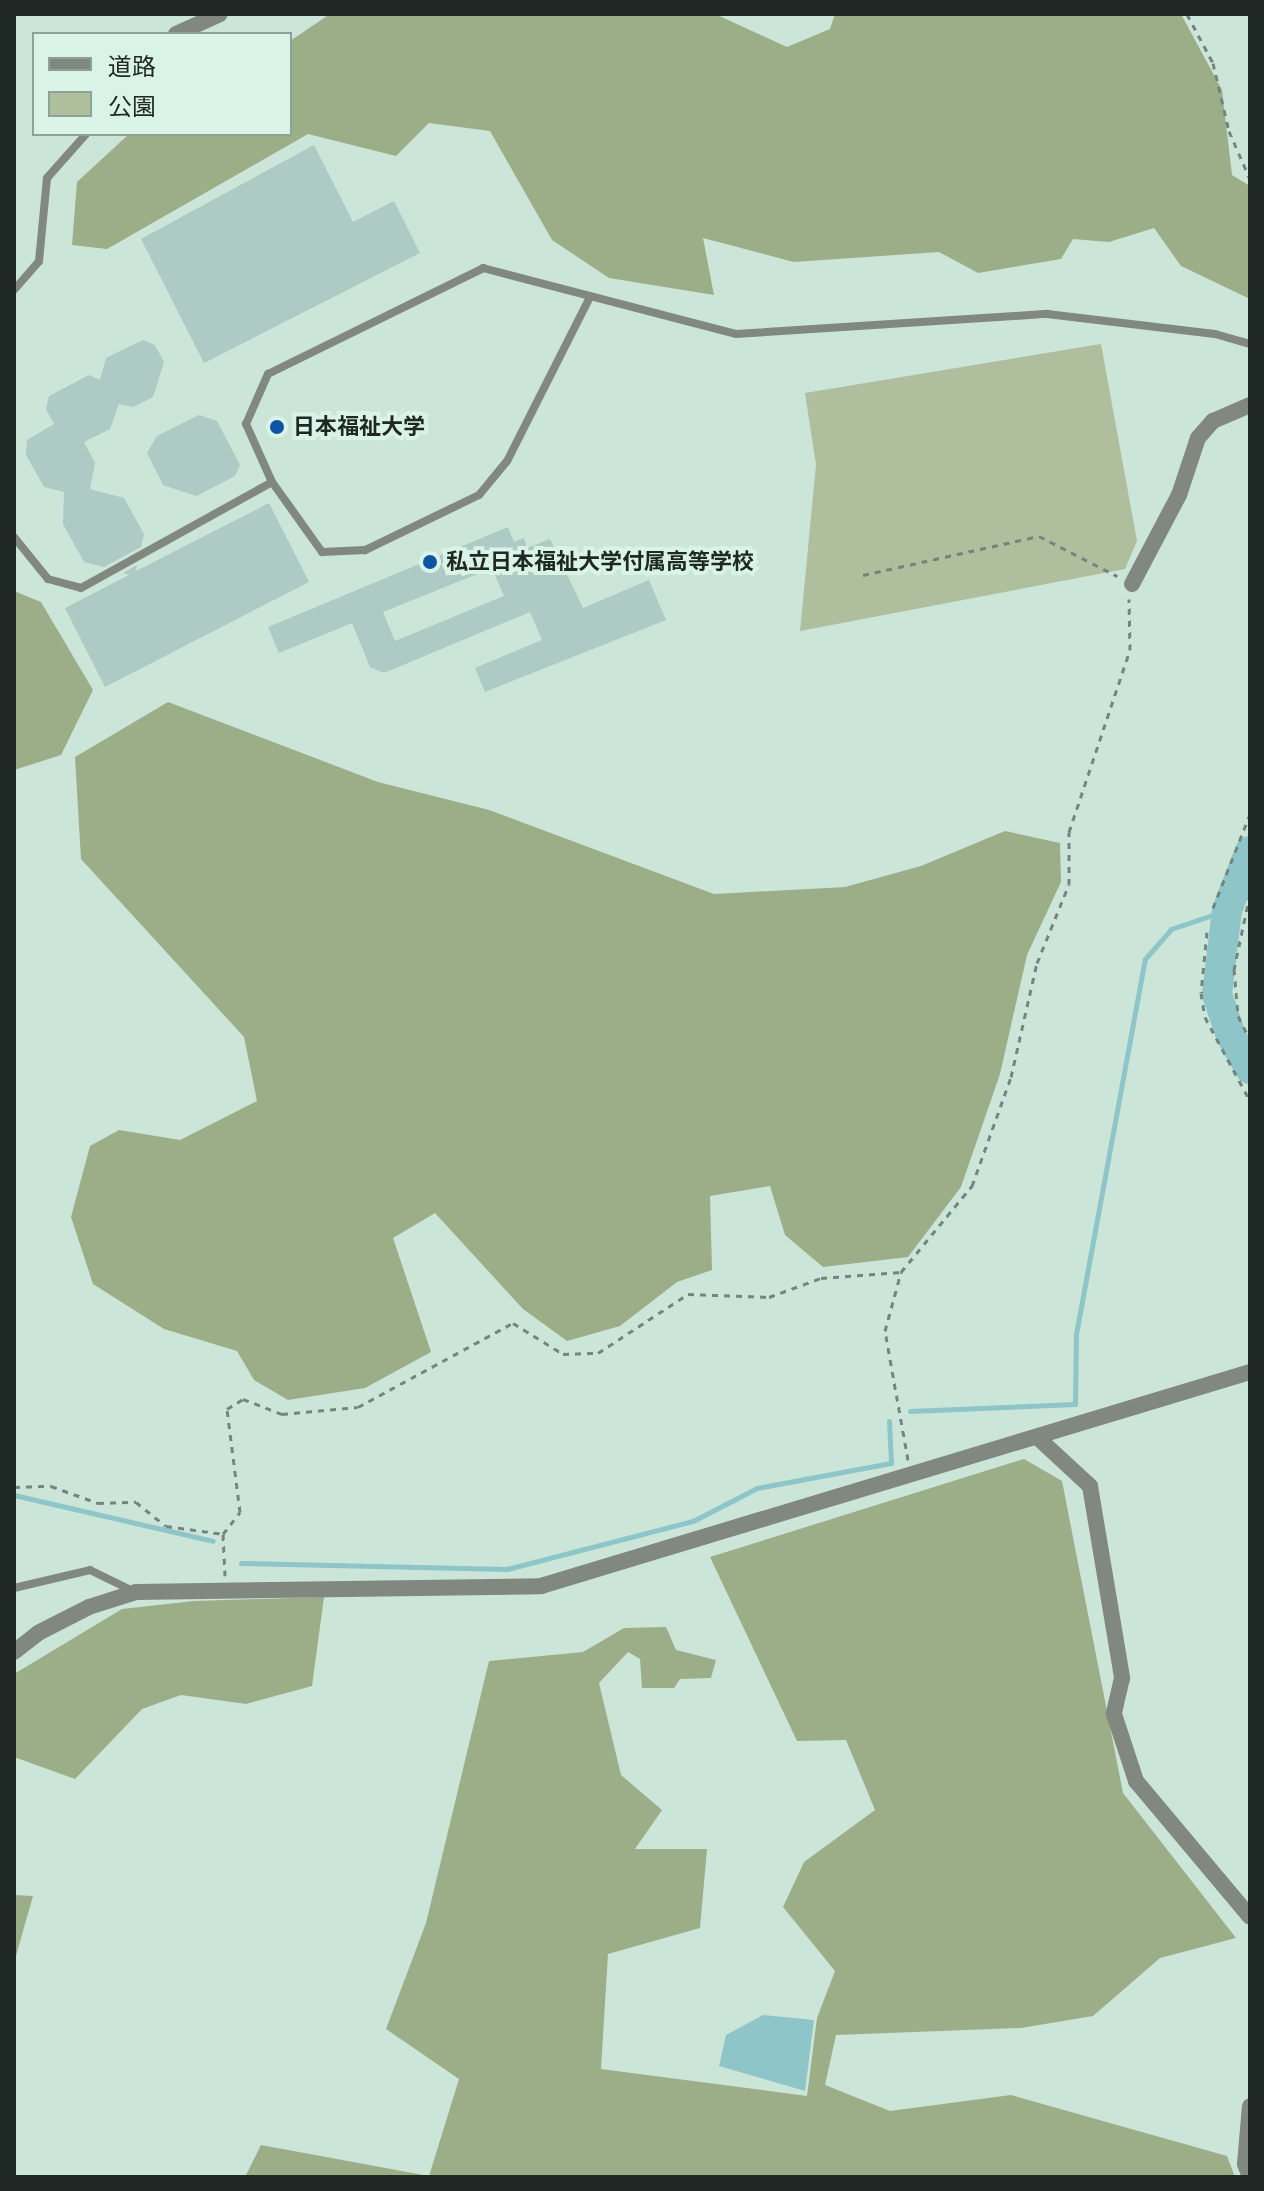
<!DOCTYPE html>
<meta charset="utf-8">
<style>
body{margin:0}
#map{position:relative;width:1264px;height:2191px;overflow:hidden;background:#cce5d9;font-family:Bitter,"Noto Sans JP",serif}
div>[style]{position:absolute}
.green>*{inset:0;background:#afbf9e}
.forest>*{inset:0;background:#9cae88}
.water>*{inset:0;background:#8ec5c8}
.stream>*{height:5px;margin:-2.5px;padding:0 2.5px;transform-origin:2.5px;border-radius:2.5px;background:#8ec5c8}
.river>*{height:30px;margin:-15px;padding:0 15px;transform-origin:15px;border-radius:15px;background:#8ec5c8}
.building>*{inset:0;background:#adcac4}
.path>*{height:3px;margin-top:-1.5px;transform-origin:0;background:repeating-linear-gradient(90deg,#74857d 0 6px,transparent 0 12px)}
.service>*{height:8px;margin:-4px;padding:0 4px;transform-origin:4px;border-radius:4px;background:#808880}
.minor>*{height:16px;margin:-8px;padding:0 8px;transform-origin:8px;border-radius:8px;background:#808880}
.tertiary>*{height:16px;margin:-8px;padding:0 8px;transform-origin:8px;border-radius:8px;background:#808880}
.dots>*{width:22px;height:22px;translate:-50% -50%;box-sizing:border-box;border:4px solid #d9f3e6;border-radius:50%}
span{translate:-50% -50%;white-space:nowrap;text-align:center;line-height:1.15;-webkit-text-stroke:8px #d9f3e6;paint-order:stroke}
.poi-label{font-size:22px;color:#1f2824;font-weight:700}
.left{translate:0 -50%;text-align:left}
.frame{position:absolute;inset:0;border:16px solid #1f2824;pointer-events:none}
.legend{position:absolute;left:32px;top:32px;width:260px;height:104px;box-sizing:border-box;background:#d9f3e6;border:2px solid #8fa298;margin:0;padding:10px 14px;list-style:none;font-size:24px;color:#1f2824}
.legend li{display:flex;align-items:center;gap:16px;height:40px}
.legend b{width:40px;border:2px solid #8fa298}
</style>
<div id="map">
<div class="green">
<i style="clip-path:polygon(1101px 344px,1137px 541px,1125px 569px,800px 631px,816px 465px,805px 393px)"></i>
</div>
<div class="forest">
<i style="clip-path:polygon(330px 14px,715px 14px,787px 47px,830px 29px,835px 14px,1181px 14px,1222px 90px,1232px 175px,1250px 186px,1250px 299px,1181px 266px,1154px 228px,1109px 242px,1073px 239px,1061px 259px,978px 273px,939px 252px,794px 262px,703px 238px,714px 295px,609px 278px,552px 240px,490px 131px,429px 123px,396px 156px,308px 134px,107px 249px,72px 245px,77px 182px,129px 134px,290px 134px,290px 41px)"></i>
<i style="clip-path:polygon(14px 591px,41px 602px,93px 690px,61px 755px,14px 770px)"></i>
<i style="clip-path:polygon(168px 702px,378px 782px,489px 810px,714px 894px,845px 887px,921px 866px,1005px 831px,1060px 843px,1061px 882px,1027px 955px,1000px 1074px,961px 1187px,908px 1257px,823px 1267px,785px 1235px,770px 1186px,710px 1196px,712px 1270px,677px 1282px,620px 1326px,567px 1341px,523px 1309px,435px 1213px,393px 1238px,431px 1352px,365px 1388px,288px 1400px,254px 1380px,237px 1351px,164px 1329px,93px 1284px,71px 1217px,90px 1146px,119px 1130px,180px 1140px,257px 1101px,244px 1037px,81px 859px,75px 757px)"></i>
<i style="clip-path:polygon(1024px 1459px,1062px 1481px,1123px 1793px,1236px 1938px,1160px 1958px,1093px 2016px,1021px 2028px,836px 2035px,825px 2085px,890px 2111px,1011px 2095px,1227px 2156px,1235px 2177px,245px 2177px,261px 2145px,429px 2176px,459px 2079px,386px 2029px,426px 1923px,489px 1661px,583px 1652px,624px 1628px,666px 1627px,676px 1650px,716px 1660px,711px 1678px,680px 1679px,674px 1688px,642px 1688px,640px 1659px,628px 1652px,599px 1683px,621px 1775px,662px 1810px,635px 1849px,707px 1849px,700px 1928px,608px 1954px,601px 2069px,807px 2096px,817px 2018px,835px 1971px,783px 1907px,804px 1862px,875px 1810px,846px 1740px,797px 1741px,710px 1557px)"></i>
<i style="clip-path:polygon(324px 1597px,312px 1686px,246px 1704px,181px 1695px,142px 1709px,75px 1779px,14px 1757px,14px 1674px,122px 1609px,194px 1601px)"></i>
<i style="clip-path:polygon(14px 1895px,33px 1896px,14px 1963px)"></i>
</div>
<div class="water">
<i style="clip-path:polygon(763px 2015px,814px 2020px,805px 2091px,719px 2066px,726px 2035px)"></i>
</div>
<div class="stream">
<i style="left:910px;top:1411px;width:165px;rotate:-2.4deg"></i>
<i style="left:1075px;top:1404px;width:70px;rotate:-89.2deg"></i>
<i style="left:1076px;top:1334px;width:381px;rotate:-79.6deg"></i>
<i style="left:1145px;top:959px;width:40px;rotate:-49deg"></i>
<i style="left:1171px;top:929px;width:59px;rotate:-18.7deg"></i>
<i style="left:14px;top:1495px;width:204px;rotate:13deg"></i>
<i style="left:241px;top:1563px;width:266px;rotate:1.3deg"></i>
<i style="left:507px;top:1569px;width:192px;rotate:-14.5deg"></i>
<i style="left:693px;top:1521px;width:72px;rotate:-27.3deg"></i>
<i style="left:757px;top:1488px;width:136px;rotate:-10.6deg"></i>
<i style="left:891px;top:1463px;width:42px;rotate:-92.7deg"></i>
</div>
<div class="river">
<i style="left:1250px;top:851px;width:63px;rotate:111.3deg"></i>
<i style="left:1227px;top:910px;width:85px;rotate:96.8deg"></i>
<i style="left:1217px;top:994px;width:44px;rotate:71.6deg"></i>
<i style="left:1231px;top:1036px;width:38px;rotate:60deg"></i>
</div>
<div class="building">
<i style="clip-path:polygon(314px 145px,353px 222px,394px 201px,420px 253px,204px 363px,141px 239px)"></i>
<i style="clip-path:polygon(143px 340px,155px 345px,164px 362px,153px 397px,133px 407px,119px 404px,110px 429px,84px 442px,95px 463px,90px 489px,124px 498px,144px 534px,141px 547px,104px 567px,84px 562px,63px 524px,64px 492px,44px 487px,26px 455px,27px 440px,54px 424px,46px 409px,49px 396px,89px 375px,100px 380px,106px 358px)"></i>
<i style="clip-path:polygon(199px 415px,217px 421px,240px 465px,235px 476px,196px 496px,163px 485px,147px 453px,157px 436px)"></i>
<i style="clip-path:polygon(269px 503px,309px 582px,105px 687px,65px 608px,129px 575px,123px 573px,137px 565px,136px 571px)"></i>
<i style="clip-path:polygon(evenodd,508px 527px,514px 542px,524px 538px,527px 548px,550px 539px,583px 608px,649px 580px,666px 620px,485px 692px,475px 668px,542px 640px,530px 612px,384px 673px,370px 667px,352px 623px,279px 653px,268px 627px,508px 527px,492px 568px,504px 596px,395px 641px,383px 612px,492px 568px)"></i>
</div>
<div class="path">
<i style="left:1187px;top:14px;width:55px;rotate:62deg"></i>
<i style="left:1213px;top:63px;width:70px;rotate:76.8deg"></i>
<i style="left:1229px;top:131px;width:52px;rotate:66.4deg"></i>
<i style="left:863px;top:575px;width:180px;rotate:-12.5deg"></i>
<i style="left:1039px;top:536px;width:88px;rotate:27.1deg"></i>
<i style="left:1250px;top:894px;width:77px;rotate:102deg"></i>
<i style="left:1234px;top:969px;width:47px;rotate:85.1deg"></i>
<i style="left:1238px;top:1016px;width:27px;rotate:63deg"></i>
<i style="left:1213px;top:908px;width:101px;rotate:-68.5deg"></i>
<i style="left:1207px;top:932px;width:61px;rotate:95.6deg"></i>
<i style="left:1201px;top:993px;width:24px;rotate:81deg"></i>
<i style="left:1205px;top:1017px;width:95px;rotate:61.8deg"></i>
<i style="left:14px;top:1147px;width:12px;rotate:90deg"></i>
<i style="left:908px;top:1460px;width:131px;rotate:-100.1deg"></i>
<i style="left:885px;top:1331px;width:61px;rotate:-74.8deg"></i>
<i style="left:901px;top:1272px;width:112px;rotate:-50.5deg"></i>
<i style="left:972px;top:1186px;width:116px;rotate:-70.3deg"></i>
<i style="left:1011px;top:1077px;width:117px;rotate:-77.2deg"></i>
<i style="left:1037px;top:963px;width:85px;rotate:-67.9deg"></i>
<i style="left:1069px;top:884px;width:52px;rotate:-90deg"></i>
<i style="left:1069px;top:832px;width:192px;rotate:-71.5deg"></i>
<i style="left:1130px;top:650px;width:51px;rotate:-91.1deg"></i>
<i style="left:14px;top:1487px;width:37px;rotate:-2deg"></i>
<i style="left:51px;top:1486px;width:50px;rotate:19.9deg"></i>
<i style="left:98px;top:1503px;width:38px;rotate:-2deg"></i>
<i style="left:136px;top:1502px;width:38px;rotate:39deg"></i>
<i style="left:166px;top:1526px;width:58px;rotate:8deg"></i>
<i style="left:225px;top:1576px;width:42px;rotate:-92.7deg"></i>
<i style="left:223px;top:1534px;width:28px;rotate:-52deg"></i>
<i style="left:240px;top:1512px;width:104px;rotate:-97.2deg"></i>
<i style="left:227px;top:1409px;width:19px;rotate:-32deg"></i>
<i style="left:243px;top:1399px;width:42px;rotate:21deg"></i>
<i style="left:282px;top:1414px;width:76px;rotate:-5.3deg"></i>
<i style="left:358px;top:1407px;width:176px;rotate:-28.5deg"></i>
<i style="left:513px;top:1323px;width:59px;rotate:31.8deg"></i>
<i style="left:563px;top:1354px;width:35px;rotate:-2deg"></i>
<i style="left:598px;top:1353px;width:108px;rotate:-33.2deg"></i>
<i style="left:688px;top:1294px;width:81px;rotate:2.1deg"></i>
<i style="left:769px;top:1297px;width:55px;rotate:-20.1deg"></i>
<i style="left:821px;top:1278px;width:80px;rotate:-4.3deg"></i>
</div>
<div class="service">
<i style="left:14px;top:290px;width:38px;rotate:-49deg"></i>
<i style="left:39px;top:261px;width:83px;rotate:-84.5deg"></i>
<i style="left:47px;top:178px;width:59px;rotate:-48.4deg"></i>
<i style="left:590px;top:297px;width:184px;rotate:116.8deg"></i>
<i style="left:507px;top:461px;width:44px;rotate:129.5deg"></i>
<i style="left:479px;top:495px;width:127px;rotate:154.2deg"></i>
<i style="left:365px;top:550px;width:43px;rotate:177.3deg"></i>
<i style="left:322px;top:552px;width:86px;rotate:-125.5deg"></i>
<i style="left:272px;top:482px;width:64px;rotate:-114.1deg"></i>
<i style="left:246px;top:424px;width:55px;rotate:-66.3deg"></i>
<i style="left:268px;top:374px;width:240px;rotate:-26.2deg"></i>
<i style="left:483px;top:268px;width:261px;rotate:14.6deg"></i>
<i style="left:736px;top:334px;width:312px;rotate:-3.7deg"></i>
<i style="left:1047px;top:314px;width:169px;rotate:6.8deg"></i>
<i style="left:1215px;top:334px;width:36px;rotate:16deg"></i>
<i style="left:14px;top:537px;width:54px;rotate:51deg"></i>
<i style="left:48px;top:579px;width:34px;rotate:15deg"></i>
<i style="left:81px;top:588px;width:218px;rotate:-29deg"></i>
<i style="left:14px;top:1588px;width:78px;rotate:-13.3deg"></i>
<i style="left:90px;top:1570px;width:50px;rotate:26.1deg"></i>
</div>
<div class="minor">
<i style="left:176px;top:34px;width:48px;rotate:-24.4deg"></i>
<i style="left:1132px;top:584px;width:101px;rotate:-62.2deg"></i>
<i style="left:1179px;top:495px;width:60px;rotate:-71.6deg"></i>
<i style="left:1198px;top:438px;width:23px;rotate:-49deg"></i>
<i style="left:1213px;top:421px;width:40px;rotate:-23.4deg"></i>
<i style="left:1037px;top:1437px;width:72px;rotate:42.8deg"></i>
<i style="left:1090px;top:1486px;width:195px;rotate:80.5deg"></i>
<i style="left:1122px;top:1678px;width:37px;rotate:103deg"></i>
<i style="left:1114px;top:1714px;width:71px;rotate:71.8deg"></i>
<i style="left:1136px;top:1781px;width:177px;rotate:50deg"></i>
<i style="left:1250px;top:2177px;width:14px;rotate:-111deg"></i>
<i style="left:1245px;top:2164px;width:58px;rotate:-85.1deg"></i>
</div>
<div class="tertiary">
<i style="left:14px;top:1652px;width:31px;rotate:-38deg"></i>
<i style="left:38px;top:1633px;width:57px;rotate:-27deg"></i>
<i style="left:89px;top:1607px;width:49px;rotate:-17.7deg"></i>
<i style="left:136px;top:1592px;width:405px;rotate:-0.8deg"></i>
<i style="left:541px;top:1586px;width:741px;rotate:-16.8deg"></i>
</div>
<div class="dots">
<i style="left:277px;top:427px;background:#0e54a4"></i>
<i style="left:430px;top:562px;background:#0e54a4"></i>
</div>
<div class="poi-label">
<span class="left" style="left:293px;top:427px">日本福祉大学</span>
<span class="left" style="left:446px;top:562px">私立日本福祉大学付属高等学校</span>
</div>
<div class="frame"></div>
<ul class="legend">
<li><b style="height:10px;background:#808880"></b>道路</li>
<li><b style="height:22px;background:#afbf9e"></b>公園</li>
</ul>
</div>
